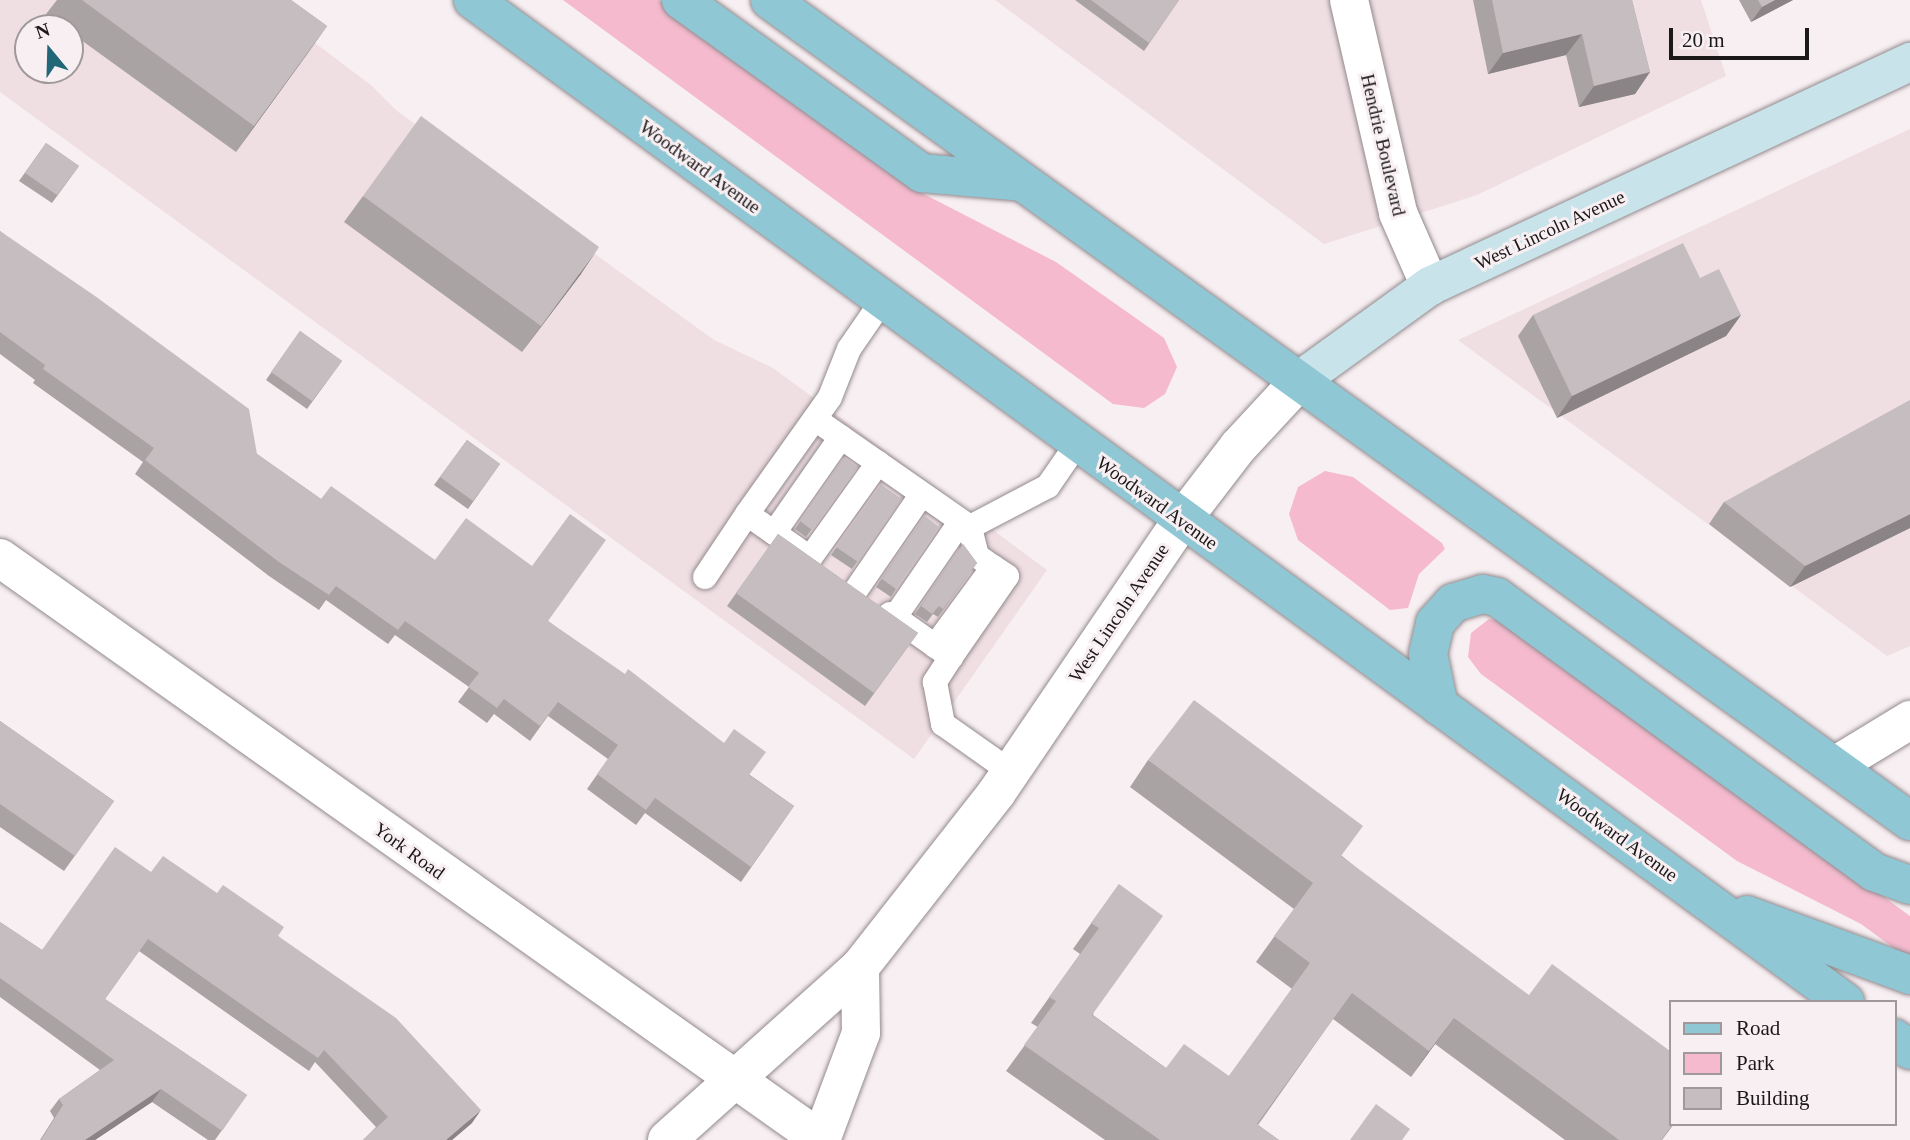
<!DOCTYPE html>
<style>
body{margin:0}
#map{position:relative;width:1910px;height:1140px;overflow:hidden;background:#f8eff2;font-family:Georgia,serif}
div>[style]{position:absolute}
.built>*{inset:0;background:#efdee2}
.green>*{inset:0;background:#f5bacd}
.roads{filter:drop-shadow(0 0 2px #928a8d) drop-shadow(0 0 2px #928a8d)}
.lane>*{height:24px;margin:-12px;padding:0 12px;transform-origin:12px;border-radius:12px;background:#fff}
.street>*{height:38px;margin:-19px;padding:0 19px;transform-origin:19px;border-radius:19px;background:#fff}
.secondary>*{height:38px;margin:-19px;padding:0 19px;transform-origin:19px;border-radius:19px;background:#c8e3e9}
.primary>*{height:38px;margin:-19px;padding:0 19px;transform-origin:19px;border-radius:19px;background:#90c7d4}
.wall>*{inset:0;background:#a9a3a4}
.shaded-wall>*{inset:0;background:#8a8486}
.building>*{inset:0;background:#c5bdbf}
span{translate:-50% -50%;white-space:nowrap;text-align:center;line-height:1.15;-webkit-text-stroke:6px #f8eff2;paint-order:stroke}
.street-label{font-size:19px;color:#1b1819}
.legend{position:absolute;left:1669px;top:1000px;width:228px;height:126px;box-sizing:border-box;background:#f8eff2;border:2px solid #a0999b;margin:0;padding:9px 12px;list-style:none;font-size:21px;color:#1b1819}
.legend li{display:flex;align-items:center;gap:14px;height:35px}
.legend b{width:35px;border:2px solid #a0999b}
.north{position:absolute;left:14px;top:14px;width:70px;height:70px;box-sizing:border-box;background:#f8eff2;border:2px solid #a0999b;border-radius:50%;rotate:341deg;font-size:19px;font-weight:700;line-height:28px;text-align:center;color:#1b1819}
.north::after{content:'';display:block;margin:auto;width:24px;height:32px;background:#216777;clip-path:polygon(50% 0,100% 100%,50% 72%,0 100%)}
.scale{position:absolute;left:1669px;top:28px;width:140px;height:32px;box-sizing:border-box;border:4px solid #1b1819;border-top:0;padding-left:9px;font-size:21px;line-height:24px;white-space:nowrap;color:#1b1819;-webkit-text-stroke:5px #f8eff2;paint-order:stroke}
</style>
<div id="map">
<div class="built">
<i style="clip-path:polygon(evenodd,0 0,258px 0,372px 86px,397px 111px,714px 340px,773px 368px,1047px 570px,914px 759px,0 92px,0 0,28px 28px,70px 28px,70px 70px,28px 70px,28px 28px)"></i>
<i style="clip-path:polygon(995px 0,1701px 0,1726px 76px,1477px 195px,1324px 244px)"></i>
<i style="clip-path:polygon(1910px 129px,1910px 646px,1887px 656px,1458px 340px)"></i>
</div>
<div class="green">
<i style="clip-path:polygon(563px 0,659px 0,920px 192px,1056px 262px,1164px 338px,1177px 367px,1165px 394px,1144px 408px,1113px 404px)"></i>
<i style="clip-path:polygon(1325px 471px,1353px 477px,1442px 543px,1445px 549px,1419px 574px,1408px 608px,1390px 610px,1298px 540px,1289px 514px,1298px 487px)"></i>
<i style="clip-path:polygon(1489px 619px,1509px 622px,1910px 916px,1910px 960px,1861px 924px,1737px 861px,1481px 674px,1468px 657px,1471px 633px)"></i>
</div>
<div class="roads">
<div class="lane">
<i style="left:815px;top:419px;width:189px;rotate:34.9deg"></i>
<i style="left:774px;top:533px;width:117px;rotate:-55.1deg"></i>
<i style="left:803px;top:553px;width:68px;rotate:-145.1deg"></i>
<i style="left:747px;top:514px;width:143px;rotate:-54.6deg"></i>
<i style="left:830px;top:397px;width:52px;rotate:-68.4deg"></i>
<i style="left:849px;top:349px;width:58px;rotate:-55.5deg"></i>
<i style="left:810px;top:558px;width:117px;rotate:-54.4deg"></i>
<i style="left:705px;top:577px;width:76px;rotate:-56.3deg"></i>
<i style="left:856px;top:590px;width:116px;rotate:-55.5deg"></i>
<i style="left:890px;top:614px;width:75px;rotate:35.2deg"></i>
<i style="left:951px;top:657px;width:30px;rotate:123deg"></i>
<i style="left:935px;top:682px;width:43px;rotate:79.2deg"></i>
<i style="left:943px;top:724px;width:83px;rotate:35.2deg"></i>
<i style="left:895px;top:617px;width:116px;rotate:-55.5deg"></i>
<i style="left:935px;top:646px;width:98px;rotate:-53.7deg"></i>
<i style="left:993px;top:567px;width:19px;rotate:-145deg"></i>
<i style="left:977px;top:556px;width:30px;rotate:-104deg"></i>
<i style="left:970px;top:527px;width:88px;rotate:-27.7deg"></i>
<i style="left:1048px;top:486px;width:51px;rotate:-55.4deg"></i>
<i style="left:951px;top:657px;width:98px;rotate:-55.3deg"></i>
<i style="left:1007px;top:576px;width:17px;rotate:-147deg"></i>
</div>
<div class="street">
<i style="left:1349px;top:0;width:219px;rotate:77deg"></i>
<i style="left:1398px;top:213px;width:80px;rotate:66.3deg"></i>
<i style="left:0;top:558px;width:1006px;rotate:35.33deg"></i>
<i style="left:1836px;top:765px;width:87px;rotate:-31.3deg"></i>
<i style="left:667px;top:1140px;width:259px;rotate:-41.9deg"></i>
<i style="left:860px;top:967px;width:222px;rotate:-51.9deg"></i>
<i style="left:997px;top:792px;width:329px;rotate:-55.8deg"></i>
<i style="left:1182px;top:520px;width:92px;rotate:-52.5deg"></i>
<i style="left:1238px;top:447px;width:91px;rotate:-47.2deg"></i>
<i style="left:821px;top:1140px;width:114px;rotate:-69.5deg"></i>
<i style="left:861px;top:1033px;width:66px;rotate:-90.9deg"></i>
</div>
<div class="secondary">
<i style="left:1300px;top:380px;width:160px;rotate:-35.9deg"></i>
<i style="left:1430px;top:286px;width:530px;rotate:-25.02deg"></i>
</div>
<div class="primary">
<i style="left:473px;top:0;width:1699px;rotate:36.14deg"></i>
<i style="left:681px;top:0;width:297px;rotate:35.7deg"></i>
<i style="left:922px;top:173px;width:100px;rotate:5.1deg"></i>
<i style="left:770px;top:0;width:1405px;rotate:35.76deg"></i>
<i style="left:1439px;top:706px;width:53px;rotate:-101.9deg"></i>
<i style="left:1428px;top:654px;width:32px;rotate:-77deg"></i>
<i style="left:1435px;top:623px;width:27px;rotate:-48deg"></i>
<i style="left:1453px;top:603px;width:31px;rotate:-17deg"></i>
<i style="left:1483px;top:594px;width:14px;rotate:12deg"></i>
<i style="left:1497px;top:597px;width:467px;rotate:36.1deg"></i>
<i style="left:1874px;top:872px;width:38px;rotate:20deg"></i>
<i style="left:1747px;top:915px;width:174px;rotate:20.2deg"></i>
<i style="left:1894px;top:1038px;width:20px;rotate:37deg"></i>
</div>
</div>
<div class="wall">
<i style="clip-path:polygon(57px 0,291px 0,327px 26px,236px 152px,70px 32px,70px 28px,65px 28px,46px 14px)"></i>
<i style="clip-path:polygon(1075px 0,1179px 0,1144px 51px)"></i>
<i style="clip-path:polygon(1473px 0,1632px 0,1650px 72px,1635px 94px,1579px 107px,1566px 55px,1488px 74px)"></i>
<i style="clip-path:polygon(1739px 0,1793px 0,1751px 22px)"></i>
<i style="clip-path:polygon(46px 143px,79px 166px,52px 203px,19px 181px)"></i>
<i style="clip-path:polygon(363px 196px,581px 274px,522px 352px,344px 222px)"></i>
<i style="clip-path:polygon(0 231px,257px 454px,321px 499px,548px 621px,750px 775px,794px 806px,741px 882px,645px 813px,636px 825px,587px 789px,608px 759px,548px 716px,530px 741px,494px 714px,487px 723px,458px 702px,469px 687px,395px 635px,388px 644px,326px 600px,319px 610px,269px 576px,135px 474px,143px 462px,33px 383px,35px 380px,0 354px)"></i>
<i style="clip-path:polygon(1533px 315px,1741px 315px,1726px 336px,1557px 418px,1518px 336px)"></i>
<i style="clip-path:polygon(300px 331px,342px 361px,307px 409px,266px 380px)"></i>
<i style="clip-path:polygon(467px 440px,500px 464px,468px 509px,434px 485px)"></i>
<i style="clip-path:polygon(844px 458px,857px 467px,806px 537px,795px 529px)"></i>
<i style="clip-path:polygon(881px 485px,901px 499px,852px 569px,831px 555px)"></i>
<i style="clip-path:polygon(1724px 502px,1910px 528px,1790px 587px,1709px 524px)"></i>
<i style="clip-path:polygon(925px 516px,896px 589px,891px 597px,876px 587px)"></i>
<i style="clip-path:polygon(778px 534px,918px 633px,865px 706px,727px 606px)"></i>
<i style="clip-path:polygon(963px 544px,977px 563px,938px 617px,933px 614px,927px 622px,915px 614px)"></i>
<i style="clip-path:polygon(0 721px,114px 801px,64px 871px,0 827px)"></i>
<i style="clip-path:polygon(1148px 760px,1342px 856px,1670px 1124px,1674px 1124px,1662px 1140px,1565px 1140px,1435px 1044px,1411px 1077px,1333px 1019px,1258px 1125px,1279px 1140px,1105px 1140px,1006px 1071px,1038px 1027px,1031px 1023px,1080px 954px,1073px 949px,1119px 884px,1093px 1015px,1166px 1068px,1229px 1076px,1292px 989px,1256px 962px,1294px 909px,1130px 787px)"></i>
<i style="clip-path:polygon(151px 872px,278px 936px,472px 1123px,452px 1140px,363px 1140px,376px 1127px,315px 1062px,309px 1071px,139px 951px,105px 999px,247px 1095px,215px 1140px,208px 1140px,152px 1102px,95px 1140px,40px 1140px,54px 1118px,50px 1111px,59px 1099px,100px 1070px,0 997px,0 922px,42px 950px)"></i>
</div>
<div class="shaded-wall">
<i style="clip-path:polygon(1775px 0,1793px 0,1751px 22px,1762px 7px)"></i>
<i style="clip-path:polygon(327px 26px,308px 53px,236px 152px,254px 126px)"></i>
<i style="clip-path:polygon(1582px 34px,1566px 55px,1488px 74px,1503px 53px)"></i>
<i style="clip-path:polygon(1650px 72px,1635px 94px,1579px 107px,1594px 86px)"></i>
<i style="clip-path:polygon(599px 247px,581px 274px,522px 352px,541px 326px)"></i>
<i style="clip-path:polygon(1741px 315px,1726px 336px,1557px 418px,1572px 396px)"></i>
<i style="clip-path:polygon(1910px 514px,1910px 528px,1790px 587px,1805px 566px)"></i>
<i style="clip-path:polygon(1454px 1018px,1435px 1044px,1411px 1077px,1429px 1051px)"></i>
<i style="clip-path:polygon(161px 1089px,152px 1102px,95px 1140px,85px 1140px)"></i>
<i style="clip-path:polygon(481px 1110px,472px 1123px,452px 1140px,446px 1140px)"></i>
</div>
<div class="building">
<i style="clip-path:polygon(82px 0,291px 0,327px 26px,254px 126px)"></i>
<i style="clip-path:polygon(1091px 0,1179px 0,1149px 43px)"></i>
<i style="clip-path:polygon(1492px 0,1632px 0,1650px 72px,1594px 86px,1582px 34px,1503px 53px)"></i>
<i style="clip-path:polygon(1758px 0,1775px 0,1762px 7px)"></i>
<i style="clip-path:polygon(421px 116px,599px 247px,541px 326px,363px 196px)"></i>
<i style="clip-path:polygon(46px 143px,79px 166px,57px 195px,25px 173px)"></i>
<i style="clip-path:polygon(0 231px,95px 296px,249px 409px,257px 454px,321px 499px,331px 486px,435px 560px,466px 518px,532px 566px,570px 514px,606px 540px,548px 621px,625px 674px,628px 669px,724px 743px,734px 729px,766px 752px,749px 775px,794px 806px,751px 867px,655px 798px,646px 810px,597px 774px,618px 745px,558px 702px,540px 726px,504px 699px,497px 708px,468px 687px,479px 673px,405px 621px,398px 630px,336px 586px,329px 595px,279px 562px,145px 460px,154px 448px,43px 369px,45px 365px,0 332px)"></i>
<i style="clip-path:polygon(1683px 243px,1700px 278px,1719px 269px,1741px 315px,1572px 396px,1533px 315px)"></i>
<i style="clip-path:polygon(300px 331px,342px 361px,312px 401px,271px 372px)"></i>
<i style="clip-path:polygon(1910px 400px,1910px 514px,1805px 566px,1724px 502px)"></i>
<i style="clip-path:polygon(467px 440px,500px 464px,473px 501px,440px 477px)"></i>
<i style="clip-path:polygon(844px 458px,857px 467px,812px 530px,800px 521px)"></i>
<i style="clip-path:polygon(881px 485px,901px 499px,858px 562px,836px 547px)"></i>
<i style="clip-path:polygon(925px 516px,939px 527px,896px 589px,882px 579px)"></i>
<i style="clip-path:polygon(778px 534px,918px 633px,874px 693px,736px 593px)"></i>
<i style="clip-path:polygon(963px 544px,977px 563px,943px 609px,939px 606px,932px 614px,921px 606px)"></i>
<i style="clip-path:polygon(1194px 700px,1363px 826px,1341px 856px,1529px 995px,1552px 964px,1670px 1051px,1670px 1124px,1673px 1124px,1661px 1140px,1619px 1140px,1454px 1018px,1429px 1051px,1352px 993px,1257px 1124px,1279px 1140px,1160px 1140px,1024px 1045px,1056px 1001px,1049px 997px,1099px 928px,1091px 923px,1119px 884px,1163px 916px,1092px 1015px,1166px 1068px,1184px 1044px,1229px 1076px,1310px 963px,1274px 936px,1313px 883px,1148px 760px)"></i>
<i style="clip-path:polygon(0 721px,114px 801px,75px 856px,0 804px)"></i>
<i style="clip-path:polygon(115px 847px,151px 872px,163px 856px,217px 893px,223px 885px,284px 927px,278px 936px,396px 1018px,481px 1110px,446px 1140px,363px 1140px,388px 1117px,324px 1050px,318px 1058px,148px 939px,105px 999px,247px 1095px,222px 1131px,161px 1089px,85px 1140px,41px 1140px,63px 1105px,59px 1099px,114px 1060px,0 978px,0 922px,42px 950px)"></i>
<i style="clip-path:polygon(1376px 1104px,1410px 1129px,1402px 1140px,1350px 1140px)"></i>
</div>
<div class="street-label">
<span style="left:1383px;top:145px;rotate:77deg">Hendrie Boulevard</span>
<span style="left:700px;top:167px;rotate:36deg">Woodward Avenue</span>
<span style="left:1550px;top:230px;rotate:-25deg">West Lincoln Avenue</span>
<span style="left:1157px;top:503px;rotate:36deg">Woodward Avenue</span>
<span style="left:1119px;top:613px;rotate:-56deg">West Lincoln Avenue</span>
<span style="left:1617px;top:835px;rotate:36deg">Woodward Avenue</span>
<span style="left:409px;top:851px;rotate:36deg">York Road</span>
</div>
<ul class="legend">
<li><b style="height:9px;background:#90c7d4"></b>Road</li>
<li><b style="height:19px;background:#f5bacd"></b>Park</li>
<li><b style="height:19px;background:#c5bdbf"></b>Building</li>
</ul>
<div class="north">N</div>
<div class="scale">20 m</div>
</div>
